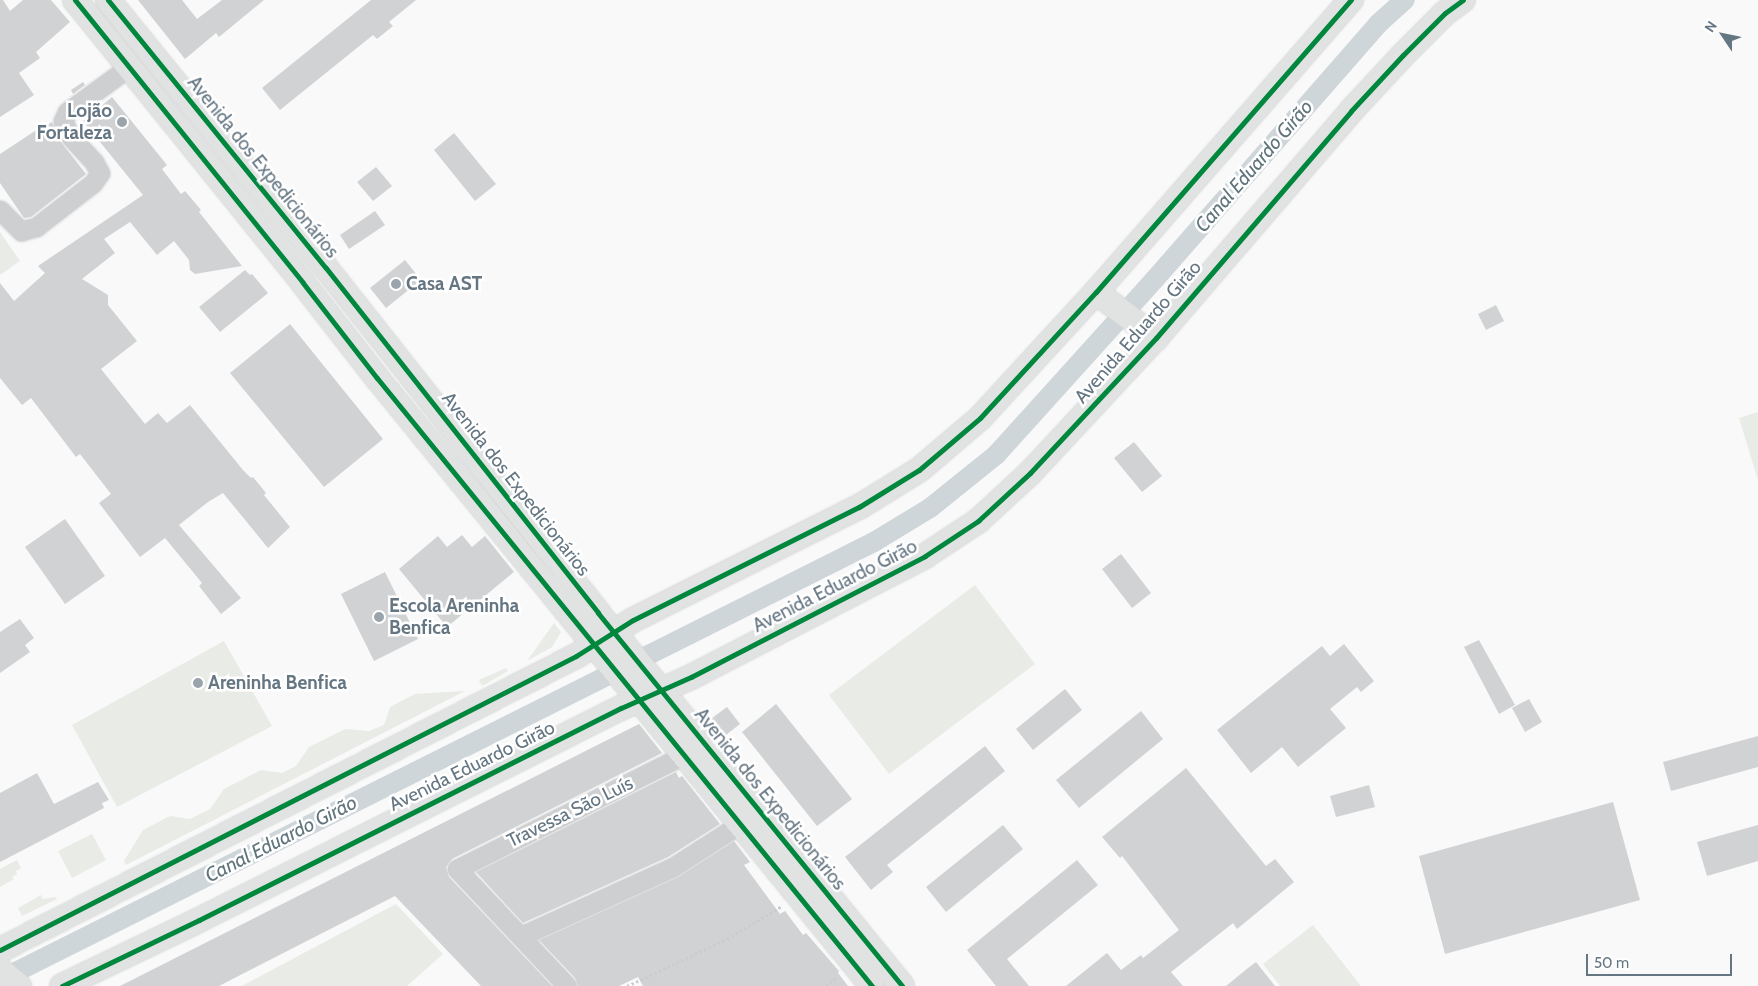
<!DOCTYPE html>
<meta charset="utf-8">
<style>
body{margin:0}
#map{position:relative;width:1758px;height:986px;overflow:hidden;background:#f9f9f9;font-family:Cabin,sans-serif}
div>[style]{position:absolute}
.green>*{inset:0;background:#e8ebe6}
.canal>*{height:20px;margin:-10px;padding:0 10px;transform-origin:10px;border-radius:10px;background:#ced6d9}
.building>*{inset:0;background:#d0d2d3}
.path>*{height:3px;margin-top:-1.5px;transform-origin:0;background:repeating-linear-gradient(90deg,#cbcccd 0 2.5px,transparent 0 5px)}
.roads{filter:drop-shadow(0 0 1px #d5d6d7) drop-shadow(0 0 1px #d5d6d7)}
.minor>*{height:19px;margin:-9.5px;padding:0 9.5px;transform-origin:9.5px;border-radius:9.5px;background:#cecfd0}
.major>*{height:24px;margin:-12px;padding:0 12px;transform-origin:12px;border-radius:12px;background:#e1e2e2}
.cycleway>*{height:5px;margin:-2.5px;padding:0 2.5px;transform-origin:2.5px;border-radius:2.5px;background:#00873e}
.dots>*{width:14px;height:14px;translate:-50% -50%;box-sizing:border-box;border:2px solid #fff;border-radius:50%}
span{translate:-50% -50%;white-space:nowrap;text-align:center;line-height:1.15;-webkit-text-stroke:5px #fff;paint-order:stroke}
.poi-label{font-size:19px;color:#657683;font-weight:700}
.right{translate:-100% -50%;text-align:right}
.left{translate:0 -50%;text-align:left}
.street-label{font-size:19px;color:#657683}
.water-label{font-size:20px;color:#60757c;font-style:italic}
.north{position:absolute;left:1698px;top:10px;width:50px;height:50px;-webkit-text-stroke:4px #fff;paint-order:stroke;rotate:304deg;font-size:14px;font-weight:700;line-height:20px;text-align:center;color:#657683}
.north::after{content:'';display:block;margin:auto;width:18px;height:22px;background:#657683;clip-path:polygon(50% 0,100% 100%,50% 72%,0 100%)}
.scale{position:absolute;left:1586px;top:954px;width:146px;height:22px;box-sizing:border-box;border:2px solid #657683;border-top:0;padding-left:6px;font-size:15px;line-height:18px;white-space:nowrap;color:#657683;-webkit-text-stroke:4px #fff;paint-order:stroke}
</style>
<div id="map">
<div class="green">
<i style="clip-path:polygon(0 232px,20px 261px,0 275px)"></i>
<i style="clip-path:polygon(1758px 412px,1758px 480px,1739px 418px)"></i>
<i style="clip-path:polygon(975px 585px,1035px 664px,889px 774px,829px 695px)"></i>
<i style="clip-path:polygon(554px 623px,561px 632px,552px 647px,527px 661px)"></i>
<i style="clip-path:polygon(224px 641px,272px 726px,117px 807px,72px 725px)"></i>
<i style="clip-path:polygon(506px 668px,508px 671px,482px 686px,479px 680px)"></i>
<i style="clip-path:polygon(465px 691px,126px 865px,124px 861px,143px 830px,170px 816px,190px 819px,210px 809px,224px 789px,261px 770px,282px 773px,296px 766px,309px 747px,345px 729px,369px 731px,384px 725px,390px 707px,415px 694px)"></i>
<i style="clip-path:polygon(92px 834px,106px 860px,72px 878px,58px 851px)"></i>
<i style="clip-path:polygon(17px 860px,21px 868px,16px 871px,17px 874px,12px 877px,14px 879px,0 887px,0 869px)"></i>
<i style="clip-path:polygon(41px 895px,43px 899px,55px 897px,57px 899px,22px 916px,18px 908px)"></i>
<i style="clip-path:polygon(396px 904px,443px 954px,407px 986px,242px 986px)"></i>
<i style="clip-path:polygon(1313px 925px,1361px 986px,1280px 986px,1263px 964px)"></i>
</div>
<div class="canal">
<i style="left:0;top:980px;width:978px;rotate:-26.62deg"></i>
<i style="left:874px;top:542px;width:66px;rotate:-31.3deg"></i>
<i style="left:930px;top:508px;width:85px;rotate:-38.8deg"></i>
<i style="left:996px;top:455px;width:237px;rotate:-47.9deg"></i>
<i style="left:1155px;top:279px;width:339px;rotate:-48.8deg"></i>
<i style="left:1378px;top:24px;width:36px;rotate:-42deg"></i>
</div>
<div class="building">
<i style="clip-path:polygon(0 0,3px 0,10px 11px,23px 0,51px 0,70px 22px,36px 52px,40px 58px,19px 73px,34px 95px,0 117px)"></i>
<i style="clip-path:polygon(138px 0,182px 0,197px 19px,222px 0,264px 0,219px 37px,216px 33px,185px 59px)"></i>
<i style="clip-path:polygon(371px 0,416px 0,389px 22px,393px 26px,377px 39px,373px 35px,280px 110px,262px 88px)"></i>
<i style="clip-path:polygon(83px 82px,85px 85px,73px 94px,71px 90px)"></i>
<i style="clip-path:polygon(112px 97px,167px 165px,162px 169px,181px 194px,185px 191px,201px 210px,199px 212px,242px 266px,195px 274px,190px 270px,189px 260px,174px 241px,157px 255px,130px 222px,104px 239px,115px 253px,82px 279px,108px 295px,108px 305px,137px 341px,101px 369px,145px 424px,158px 413px,167px 423px,190px 405px,243px 470px,251px 478px,253px 477px,266px 493px,264px 495px,290px 527px,268px 548px,223px 493px,208px 502px,179px 525px,241px 598px,221px 614px,199px 586px,202px 583px,165px 538px,140px 557px,99px 503px,111px 494px,80px 454px,76px 457px,31px 398px,22px 405px,0 378px,0 283px,14px 301px,45px 273px,38px 266px,143px 195px,83px 121px,88px 117px,85px 113px,97px 104px,100px 107px)"></i>
<i style="clip-path:polygon(52px 122px,61px 142px,86px 174px,31px 217px,24px 218px,0 183px,0 154px,44px 125px,45px 126px)"></i>
<i style="clip-path:polygon(454px 133px,496px 184px,475px 201px,434px 150px)"></i>
<i style="clip-path:polygon(376px 167px,392px 186px,373px 201px,357px 182px)"></i>
<i style="clip-path:polygon(375px 211px,385px 225px,349px 249px,340px 235px)"></i>
<i style="clip-path:polygon(405px 260px,421px 280px,386px 308px,370px 288px)"></i>
<i style="clip-path:polygon(245px 270px,250px 275px,252px 274px,268px 293px,220px 332px,199px 307px)"></i>
<i style="clip-path:polygon(1496px 305px,1504px 321px,1486px 330px,1478px 314px)"></i>
<i style="clip-path:polygon(290px 324px,383px 439px,324px 487px,230px 373px)"></i>
<i style="clip-path:polygon(1134px 442px,1162px 476px,1142px 492px,1114px 458px)"></i>
<i style="clip-path:polygon(65px 519px,105px 576px,65px 604px,25px 547px)"></i>
<i style="clip-path:polygon(462px 535px,472px 547px,485px 536px,514px 572px,447px 627px,399px 569px,438px 536px,447px 547px)"></i>
<i style="clip-path:polygon(1121px 554px,1151px 593px,1132px 608px,1102px 569px)"></i>
<i style="clip-path:polygon(385px 572px,418px 639px,374px 661px,341px 594px)"></i>
<i style="clip-path:polygon(20px 619px,34px 638px,25px 645px,30px 652px,0 673px,0 632px)"></i>
<i style="clip-path:polygon(1479px 640px,1515px 705px,1499px 714px,1464px 647px)"></i>
<i style="clip-path:polygon(1344px 644px,1374px 681px,1361px 692px,1357px 687px,1330px 709px,1346px 728px,1298px 767px,1282px 747px,1251px 773px,1217px 730px,1322px 646px,1330px 656px)"></i>
<i style="clip-path:polygon(1065px 689px,1082px 710px,1033px 750px,1016px 729px)"></i>
<i style="clip-path:polygon(1529px 699px,1542px 722px,1525px 732px,1512px 708px)"></i>
<i style="clip-path:polygon(776px 704px,852px 799px,817px 826px,742px 732px)"></i>
<i style="clip-path:polygon(727px 707px,740px 724px,722px 738px,708px 721px)"></i>
<i style="clip-path:polygon(1141px 711px,1163px 739px,1079px 808px,1056px 780px)"></i>
<i style="clip-path:polygon(639px 724px,662px 753px,452px 859px,446px 867px,449px 877px,552px 986px,481px 986px,395px 896px,219px 986px,120px 986px)"></i>
<i style="clip-path:polygon(1758px 736px,1758px 767px,1671px 791px,1663px 762px)"></i>
<i style="clip-path:polygon(985px 746px,1005px 771px,887px 865px,893px 872px,871px 890px,845px 857px)"></i>
<i style="clip-path:polygon(1186px 768px,1266px 866px,1275px 859px,1294px 882px,1237px 929px,1233px 923px,1171px 972px,1183px 986px,1066px 986px,1107px 953px,1121px 970px,1141px 955px,1143px 958px,1179px 930px,1122px 856px,1120px 858px,1102px 837px)"></i>
<i style="clip-path:polygon(676px 772px,679px 778px,682px 776px,720px 824px,668px 857px,523px 923px,476px 872px)"></i>
<i style="clip-path:polygon(37px 773px,54px 804px,98px 782px,109px 800px,102px 803px,104px 808px,0 862px,0 793px)"></i>
<i style="clip-path:polygon(1369px 785px,1375px 807px,1336px 817px,1330px 796px)"></i>
<i style="clip-path:polygon(1613px 802px,1640px 900px,1445px 954px,1419px 856px)"></i>
<i style="clip-path:polygon(1003px 825px,1023px 849px,946px 912px,926px 887px)"></i>
<i style="clip-path:polygon(1758px 825px,1758px 861px,1707px 876px,1697px 842px)"></i>
<i style="clip-path:polygon(734px 841px,750px 862px,744px 865px,780px 914px,785px 911px,803px 935px,806px 933px,839px 971px,838px 973px,848px 986px,643px 986px,638px 977px,619px 986px,578px 986px,575px 978px,539px 940px,678px 877px)"></i>
<i style="clip-path:polygon(1077px 860px,1098px 885px,1007px 959px,1029px 986px,996px 986px,967px 950px)"></i>
<i style="clip-path:polygon(1256px 962px,1275px 986px,1226px 986px,1248px 968px)"></i>
</div>
<div class="path">
<i style="left:627px;top:986px;width:110px;rotate:-25.2deg"></i>
<i style="left:727px;top:939px;width:64px;rotate:-31deg"></i>
<i style="left:826px;top:986px;width:14px;rotate:-39deg"></i>
</div>
<div class="roads">
<div class="minor">
<i style="left:0;top:210px;width:30px;rotate:45deg"></i>
<i style="left:21px;top:231px;width:16px;rotate:-15deg"></i>
<i style="left:36px;top:227px;width:72px;rotate:-37.7deg"></i>
<i style="left:93px;top:183px;width:12px;rotate:-55deg"></i>
<i style="left:100px;top:173px;width:13px;rotate:-119deg"></i>
<i style="left:94px;top:162px;width:34px;rotate:-133deg"></i>
<i style="left:71px;top:137px;width:18px;rotate:-117deg"></i>
<i style="left:63px;top:121px;width:10px;rotate:-66deg"></i>
<i style="left:67px;top:112px;width:77px;rotate:-36deg"></i>
<i style="left:521px;top:936px;width:167px;rotate:-24.4deg"></i>
<i style="left:673px;top:867px;width:80px;rotate:-32.7deg"></i>
<i style="left:567px;top:986px;width:161px;rotate:-133.2deg"></i>
<i style="left:457px;top:869px;width:254px;rotate:-26.7deg"></i>
</div>
<div class="major">
<i style="left:75px;top:0;width:363px;rotate:51.1deg"></i>
<i style="left:303px;top:283px;width:120px;rotate:52.1deg"></i>
<i style="left:377px;top:378px;width:784px;rotate:50.85deg"></i>
<i style="left:108px;top:0;width:345px;rotate:50.9deg"></i>
<i style="left:326px;top:268px;width:439px;rotate:51.7deg"></i>
<i style="left:598px;top:613px;width:481px;rotate:50.8deg"></i>
<i style="left:1096px;top:292px;width:76px;rotate:37.5deg"></i>
<i style="left:0;top:950px;width:647px;rotate:-27.04deg"></i>
<i style="left:576px;top:656px;width:67px;rotate:-32.3deg"></i>
<i style="left:633px;top:620px;width:253px;rotate:-26.6deg"></i>
<i style="left:859px;top:507px;width:70px;rotate:-31.7deg"></i>
<i style="left:919px;top:470px;width:80px;rotate:-40.4deg"></i>
<i style="left:980px;top:418px;width:171px;rotate:-47.4deg"></i>
<i style="left:1096px;top:292px;width:388px;rotate:-48.9deg"></i>
<i style="left:0;top:970px;width:25px;rotate:40deg"></i>
<i style="left:62px;top:986px;width:152px;rotate:-25.7deg"></i>
<i style="left:199px;top:920px;width:472px;rotate:-26.7deg"></i>
<i style="left:621px;top:708px;width:77px;rotate:-23.9deg"></i>
<i style="left:691px;top:677px;width:263px;rotate:-27.3deg"></i>
<i style="left:925px;top:556px;width:64px;rotate:-33.4deg"></i>
<i style="left:978px;top:521px;width:71px;rotate:-42.7deg"></i>
<i style="left:1030px;top:473px;width:185px;rotate:-47deg"></i>
<i style="left:1156px;top:338px;width:299px;rotate:-49.3deg"></i>
<i style="left:1351px;top:111px;width:76px;rotate:-47.1deg"></i>
<i style="left:1403px;top:55px;width:59px;rotate:-45deg"></i>
<i style="left:1445px;top:13px;width:22px;rotate:-36deg"></i>
</div>
</div>
<div class="cycleway">
<i style="left:75px;top:0;width:363px;rotate:51.1deg"></i>
<i style="left:303px;top:283px;width:120px;rotate:52.1deg"></i>
<i style="left:377px;top:378px;width:784px;rotate:50.85deg"></i>
<i style="left:108px;top:0;width:345px;rotate:50.9deg"></i>
<i style="left:326px;top:268px;width:439px;rotate:51.7deg"></i>
<i style="left:598px;top:613px;width:481px;rotate:50.8deg"></i>
<i style="left:0;top:950px;width:647px;rotate:-27.04deg"></i>
<i style="left:576px;top:656px;width:67px;rotate:-32.3deg"></i>
<i style="left:633px;top:620px;width:253px;rotate:-26.6deg"></i>
<i style="left:859px;top:507px;width:70px;rotate:-31.7deg"></i>
<i style="left:919px;top:470px;width:80px;rotate:-40.4deg"></i>
<i style="left:980px;top:418px;width:171px;rotate:-47.4deg"></i>
<i style="left:1096px;top:292px;width:388px;rotate:-48.9deg"></i>
<i style="left:62px;top:986px;width:152px;rotate:-25.7deg"></i>
<i style="left:199px;top:920px;width:472px;rotate:-26.7deg"></i>
<i style="left:621px;top:708px;width:77px;rotate:-23.9deg"></i>
<i style="left:691px;top:677px;width:263px;rotate:-27.3deg"></i>
<i style="left:925px;top:556px;width:64px;rotate:-33.4deg"></i>
<i style="left:978px;top:521px;width:71px;rotate:-42.7deg"></i>
<i style="left:1030px;top:473px;width:185px;rotate:-47deg"></i>
<i style="left:1156px;top:338px;width:299px;rotate:-49.3deg"></i>
<i style="left:1351px;top:111px;width:76px;rotate:-47.1deg"></i>
<i style="left:1403px;top:55px;width:59px;rotate:-45deg"></i>
<i style="left:1445px;top:13px;width:22px;rotate:-36deg"></i>
</div>
<div class="dots">
<i style="left:122px;top:122px;background:#99a4ac"></i>
<i style="left:396px;top:284px;background:#99a4ac"></i>
<i style="left:379px;top:617px;background:#99a4ac"></i>
<i style="left:198px;top:683px;background:#99a4ac"></i>
</div>
<div class="poi-label">
<span class="right" style="left:112px;top:122px">Lojão<br>Fortaleza</span>
<span class="left" style="left:406px;top:284px">Casa AST</span>
<span class="left" style="left:389px;top:617px">Escola Areninha<br>Benfica</span>
<span class="left" style="left:208px;top:683px">Areninha Benfica</span>
</div>
<div class="street-label">
<span style="left:263px;top:167px;rotate:51deg">Avenida dos Expedicionários</span>
<span style="left:1138px;top:332px;rotate:-49deg">Avenida Eduardo Girão</span>
<span style="left:516px;top:484px;rotate:52deg">Avenida dos Expedicionários</span>
<span style="left:835px;top:586px;rotate:-27deg">Avenida Eduardo Girão</span>
<span style="left:472px;top:766px;rotate:-26deg">Avenida Eduardo Girão</span>
<span style="left:770px;top:799px;rotate:51deg">Avenida dos Expedicionários</span>
<span style="left:570px;top:812px;rotate:-26deg">Travessa São Luís</span>
</div>
<div class="water-label">
<span style="left:1254px;top:166px;rotate:-49deg">Canal Eduardo Girão</span>
<span style="left:281px;top:839px;rotate:-27deg">Canal Eduardo Girão</span>
</div>
<div class="north">N</div>
<div class="scale">50 m</div>
</div>
